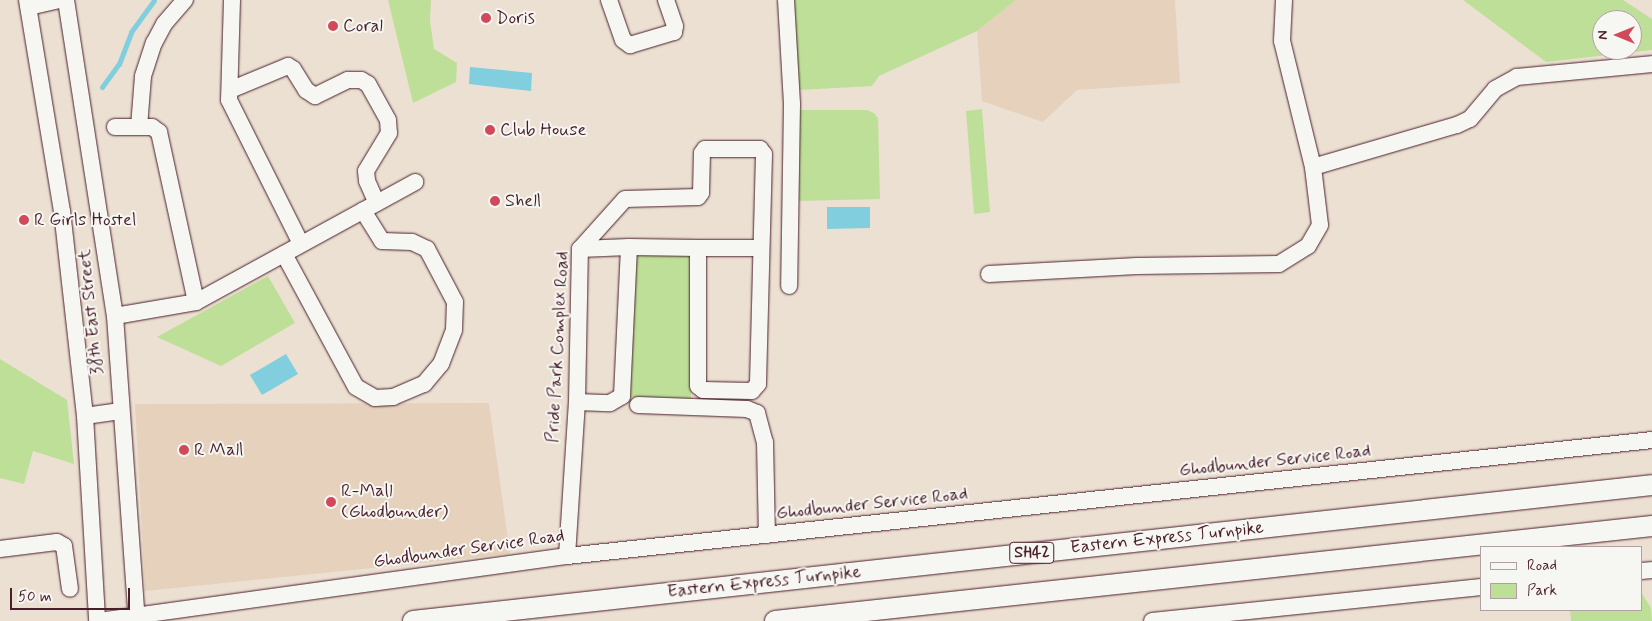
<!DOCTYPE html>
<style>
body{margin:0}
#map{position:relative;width:1652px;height:621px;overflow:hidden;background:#ece0d2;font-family:Mynerve,sans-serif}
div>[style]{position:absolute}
.built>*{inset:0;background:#e5d1bc}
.green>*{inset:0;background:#bedf98}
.water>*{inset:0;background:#80cede}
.stream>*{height:5px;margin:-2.5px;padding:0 2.5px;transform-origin:2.5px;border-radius:2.5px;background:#80cede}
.roads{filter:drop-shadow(0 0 1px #4a1f2b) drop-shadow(0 0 1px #4a1f2b)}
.minor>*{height:16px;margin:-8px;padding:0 8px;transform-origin:8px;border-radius:8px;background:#f6f6f2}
.major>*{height:20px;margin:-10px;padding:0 10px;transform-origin:10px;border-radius:10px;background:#f6f6f2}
.dots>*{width:14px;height:14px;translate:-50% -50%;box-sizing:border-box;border:2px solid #f6f6f2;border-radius:50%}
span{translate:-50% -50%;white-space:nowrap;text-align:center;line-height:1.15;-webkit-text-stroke:4px #f6f6f2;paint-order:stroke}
.shield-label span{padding:1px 4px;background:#f6f6f2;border:1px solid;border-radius:4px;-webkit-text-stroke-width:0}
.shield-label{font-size:16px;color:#4a1f2b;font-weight:700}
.poi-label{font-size:18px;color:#4a1f2b}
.left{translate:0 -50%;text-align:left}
.street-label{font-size:18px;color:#4a1f2b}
.legend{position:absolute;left:1480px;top:546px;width:162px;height:65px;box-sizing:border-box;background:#f6f6f2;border:1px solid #b1a0a2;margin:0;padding:6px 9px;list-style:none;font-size:15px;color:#4a1f2b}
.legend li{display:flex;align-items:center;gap:10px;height:25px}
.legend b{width:25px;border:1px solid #b1a0a2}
.north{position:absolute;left:1592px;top:10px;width:50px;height:50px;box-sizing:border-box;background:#f6f6f2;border:1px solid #b1a0a2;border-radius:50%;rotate:270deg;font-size:14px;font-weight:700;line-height:20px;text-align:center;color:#4a1f2b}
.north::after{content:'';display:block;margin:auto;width:18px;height:22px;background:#d1495b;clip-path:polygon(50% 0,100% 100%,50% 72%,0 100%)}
.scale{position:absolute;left:10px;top:588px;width:120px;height:22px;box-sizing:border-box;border:2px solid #4a1f2b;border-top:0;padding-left:6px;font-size:15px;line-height:18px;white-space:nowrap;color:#4a1f2b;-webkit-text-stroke:4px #f6f6f2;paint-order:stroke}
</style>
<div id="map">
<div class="built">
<i style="clip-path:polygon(1016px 0,1175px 0,1180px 83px,1077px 90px,1043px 122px,982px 101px,977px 31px)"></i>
<i style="clip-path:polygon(489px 403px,510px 554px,145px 591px,135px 404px)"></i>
</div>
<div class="green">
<i style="clip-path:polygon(388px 0,431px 0,430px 21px,434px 49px,457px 63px,456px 82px,413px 103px)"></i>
<i style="clip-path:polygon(794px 0,1016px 0,977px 31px,879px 76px,872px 86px,799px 90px)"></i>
<i style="clip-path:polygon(evenodd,1463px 0,1623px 0,1652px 19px,1652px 50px,1546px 62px,1463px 0,1602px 20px,1632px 20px,1632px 50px,1602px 50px,1602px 20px)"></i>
<i style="clip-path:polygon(982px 109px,990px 212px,974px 214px,966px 111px)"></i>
<i style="clip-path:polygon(799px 110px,867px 110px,874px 113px,878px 118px,880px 199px,798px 201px)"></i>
<i style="clip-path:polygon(633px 248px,694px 249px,691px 399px,630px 397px)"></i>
<i style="clip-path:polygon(268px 276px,295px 323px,221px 366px,157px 337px)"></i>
<i style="clip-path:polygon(0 359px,67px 400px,74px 464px,33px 451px,24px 484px,0 478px)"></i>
<i style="clip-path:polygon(1641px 592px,1651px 608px,1652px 621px,1571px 621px,1570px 610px,1641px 610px)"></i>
</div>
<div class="water">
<i style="clip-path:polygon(470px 67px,532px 73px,531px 91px,469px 84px)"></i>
<i style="clip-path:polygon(827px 207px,870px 207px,870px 228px,827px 229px)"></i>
<i style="clip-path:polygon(286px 354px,298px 374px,262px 395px,250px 375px)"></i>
</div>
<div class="stream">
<i style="left:102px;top:87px;width:29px;rotate:-54deg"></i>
<i style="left:119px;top:64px;width:34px;rotate:-69deg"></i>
<i style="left:131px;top:32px;width:39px;rotate:-54deg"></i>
</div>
<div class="roads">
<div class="minor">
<i style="left:27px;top:0;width:214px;rotate:80.6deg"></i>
<i style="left:62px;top:211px;width:206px;rotate:83.6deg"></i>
<i style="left:85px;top:416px;width:205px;rotate:86.6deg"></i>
<i style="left:66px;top:0;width:320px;rotate:81.2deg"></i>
<i style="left:115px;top:316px;width:306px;rotate:85.9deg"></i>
<i style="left:232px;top:0;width:100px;rotate:91.7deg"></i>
<i style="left:229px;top:100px;width:161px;rotate:63.4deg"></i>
<i style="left:609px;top:0;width:42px;rotate:70.7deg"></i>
<i style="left:623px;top:40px;width:9px;rotate:36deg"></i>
<i style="left:630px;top:45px;width:46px;rotate:-16.5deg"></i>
<i style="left:674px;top:32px;width:6px;rotate:-81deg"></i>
<i style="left:675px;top:26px;width:28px;rotate:-109deg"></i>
<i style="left:786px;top:0;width:104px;rotate:86.7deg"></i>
<i style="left:792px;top:104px;width:182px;rotate:90.9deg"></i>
<i style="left:29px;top:7px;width:31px;rotate:-13deg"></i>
<i style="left:230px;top:90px;width:63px;rotate:-22.5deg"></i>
<i style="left:288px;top:66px;width:6px;rotate:31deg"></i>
<i style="left:293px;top:69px;width:25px;rotate:58deg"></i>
<i style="left:306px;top:90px;width:11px;rotate:34deg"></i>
<i style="left:315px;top:96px;width:37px;rotate:-26deg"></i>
<i style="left:348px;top:80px;width:13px"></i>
<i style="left:361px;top:80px;width:8px;rotate:30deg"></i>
<i style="left:368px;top:84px;width:41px;rotate:60.9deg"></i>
<i style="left:388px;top:120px;width:13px;rotate:86deg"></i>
<i style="left:389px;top:133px;width:44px;rotate:121.2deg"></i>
<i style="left:366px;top:171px;width:10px;rotate:84deg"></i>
<i style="left:367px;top:181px;width:24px;rotate:66deg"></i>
<i style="left:115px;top:127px;width:37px"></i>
<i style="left:152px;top:127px;width:9px;rotate:36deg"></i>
<i style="left:159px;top:132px;width:174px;rotate:77.7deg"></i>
<i style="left:139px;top:127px;width:51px;rotate:-85.5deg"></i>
<i style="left:143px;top:76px;width:35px;rotate:-72deg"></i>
<i style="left:154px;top:43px;width:21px;rotate:-62deg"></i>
<i style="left:164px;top:24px;width:32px;rotate:-49deg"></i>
<i style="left:1313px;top:167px;width:150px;rotate:-16.3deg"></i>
<i style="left:1457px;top:125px;width:14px;rotate:-25deg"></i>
<i style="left:1470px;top:119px;width:39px;rotate:-50deg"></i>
<i style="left:1495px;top:89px;width:25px;rotate:-29deg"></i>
<i style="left:1517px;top:77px;width:136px;rotate:-5.5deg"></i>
<i style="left:580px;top:249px;width:49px;rotate:-2.3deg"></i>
<i style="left:284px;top:254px;width:151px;rotate:61.6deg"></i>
<i style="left:356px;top:387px;width:22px;rotate:30deg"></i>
<i style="left:375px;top:398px;width:18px;rotate:-3deg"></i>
<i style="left:393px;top:397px;width:34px;rotate:-23deg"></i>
<i style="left:424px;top:384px;width:26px;rotate:-50deg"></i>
<i style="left:441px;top:364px;width:36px;rotate:-69deg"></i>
<i style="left:454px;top:330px;width:28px;rotate:-88deg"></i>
<i style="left:455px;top:302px;width:60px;rotate:-117.8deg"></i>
<i style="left:427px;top:249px;width:17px;rotate:-155deg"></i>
<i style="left:412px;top:242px;width:30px;rotate:-178deg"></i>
<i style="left:382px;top:241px;width:36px;rotate:-122deg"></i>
<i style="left:989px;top:274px;width:148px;rotate:-3.1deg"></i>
<i style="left:1137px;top:266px;width:142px;rotate:-0.8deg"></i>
<i style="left:1279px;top:264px;width:34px;rotate:-32deg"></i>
<i style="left:1308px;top:246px;width:24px;rotate:-60deg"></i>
<i style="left:1320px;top:225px;width:58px;rotate:-96.9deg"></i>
<i style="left:1313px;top:167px;width:130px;rotate:-103.8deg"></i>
<i style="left:1282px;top:41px;width:41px;rotate:-87.2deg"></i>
<i style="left:115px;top:316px;width:82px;rotate:-9.8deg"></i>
<i style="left:196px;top:302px;width:250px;rotate:-28.7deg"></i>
<i style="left:577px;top:402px;width:33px;rotate:2deg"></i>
<i style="left:610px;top:403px;width:14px;rotate:-30deg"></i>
<i style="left:622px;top:396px;width:149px;rotate:-87.3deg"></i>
<i style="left:629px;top:247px;width:69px;rotate:0.8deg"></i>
<i style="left:638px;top:405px;width:109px;rotate:2.1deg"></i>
<i style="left:747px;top:409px;width:11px;rotate:22deg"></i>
<i style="left:757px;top:413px;width:30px;rotate:75deg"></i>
<i style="left:765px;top:442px;width:93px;rotate:88.8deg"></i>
<i style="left:85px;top:416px;width:36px;rotate:-8deg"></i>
<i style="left:0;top:549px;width:57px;rotate:-7deg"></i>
<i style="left:57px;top:542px;width:8px;rotate:30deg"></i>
<i style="left:64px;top:546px;width:43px;rotate:82.1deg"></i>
<i style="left:567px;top:556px;width:154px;rotate:-86.3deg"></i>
<i style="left:577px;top:402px;width:153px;rotate:-88.9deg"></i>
<i style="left:580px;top:249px;width:67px;rotate:-48deg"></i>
<i style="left:625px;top:199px;width:73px;rotate:-1.6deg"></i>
<i style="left:698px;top:197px;width:5px;rotate:-53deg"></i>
<i style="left:701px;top:193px;width:40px;rotate:-88.6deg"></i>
<i style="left:702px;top:153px;width:5px;rotate:-53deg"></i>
<i style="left:705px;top:149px;width:55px"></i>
<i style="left:760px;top:149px;width:6px;rotate:51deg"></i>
<i style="left:764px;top:154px;width:230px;rotate:91.5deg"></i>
<i style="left:758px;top:384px;width:9px;rotate:131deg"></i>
<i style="left:752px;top:391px;width:49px;rotate:-178.8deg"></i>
<i style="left:703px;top:390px;width:6px;rotate:-141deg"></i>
<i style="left:698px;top:386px;width:138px;rotate:-90deg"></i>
<i style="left:698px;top:248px;width:61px"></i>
<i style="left:1641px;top:571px;width:11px;rotate:-5deg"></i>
<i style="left:98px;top:621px;width:473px;rotate:-7.9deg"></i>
<i style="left:567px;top:556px;width:1091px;rotate:-6.1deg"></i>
<i style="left:1152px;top:621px;width:331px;rotate:-5.9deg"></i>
</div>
<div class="major">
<i style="left:413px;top:621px;width:1246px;rotate:-6.26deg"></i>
<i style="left:775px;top:621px;width:882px;rotate:-6.18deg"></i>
</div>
</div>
<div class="dots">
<i style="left:486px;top:18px;background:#d1495b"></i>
<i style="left:333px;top:26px;background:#d1495b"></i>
<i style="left:490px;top:130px;background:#d1495b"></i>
<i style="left:495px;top:201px;background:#d1495b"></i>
<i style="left:24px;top:220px;background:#d1495b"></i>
<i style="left:184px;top:450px;background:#d1495b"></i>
<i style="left:331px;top:502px;background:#d1495b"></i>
</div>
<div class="shield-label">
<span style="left:1032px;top:553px">SH42</span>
</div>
<div class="poi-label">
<span class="left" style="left:496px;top:18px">Doris</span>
<span class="left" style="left:343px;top:26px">Coral</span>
<span class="left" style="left:500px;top:130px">Club House</span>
<span class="left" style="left:505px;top:201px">Shell</span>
<span class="left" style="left:34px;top:220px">R Girls Hostel</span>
<span class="left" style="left:194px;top:450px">R Mall</span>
<span class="left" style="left:341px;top:502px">R-Mall<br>(Ghodbunder)</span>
</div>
<div class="street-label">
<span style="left:91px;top:312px;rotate:-96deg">38th East Street</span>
<span style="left:558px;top:347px;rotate:-87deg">Pride Park Complex Road</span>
<span style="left:1275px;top:461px;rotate:-6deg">Ghodbunder Service Road</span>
<span style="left:872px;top:504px;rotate:-6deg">Ghodbunder Service Road</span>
<span style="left:1167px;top:538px;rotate:-6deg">Eastern Express Turnpike</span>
<span style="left:469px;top:549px;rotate:-8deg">Ghodbunder Service Road</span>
<span style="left:764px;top:582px;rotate:-6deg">Eastern Express Turnpike</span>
</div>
<ul class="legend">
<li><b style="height:6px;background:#f6f6f2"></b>Road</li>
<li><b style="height:14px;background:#bedf98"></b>Park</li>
</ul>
<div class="north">N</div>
<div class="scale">50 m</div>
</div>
